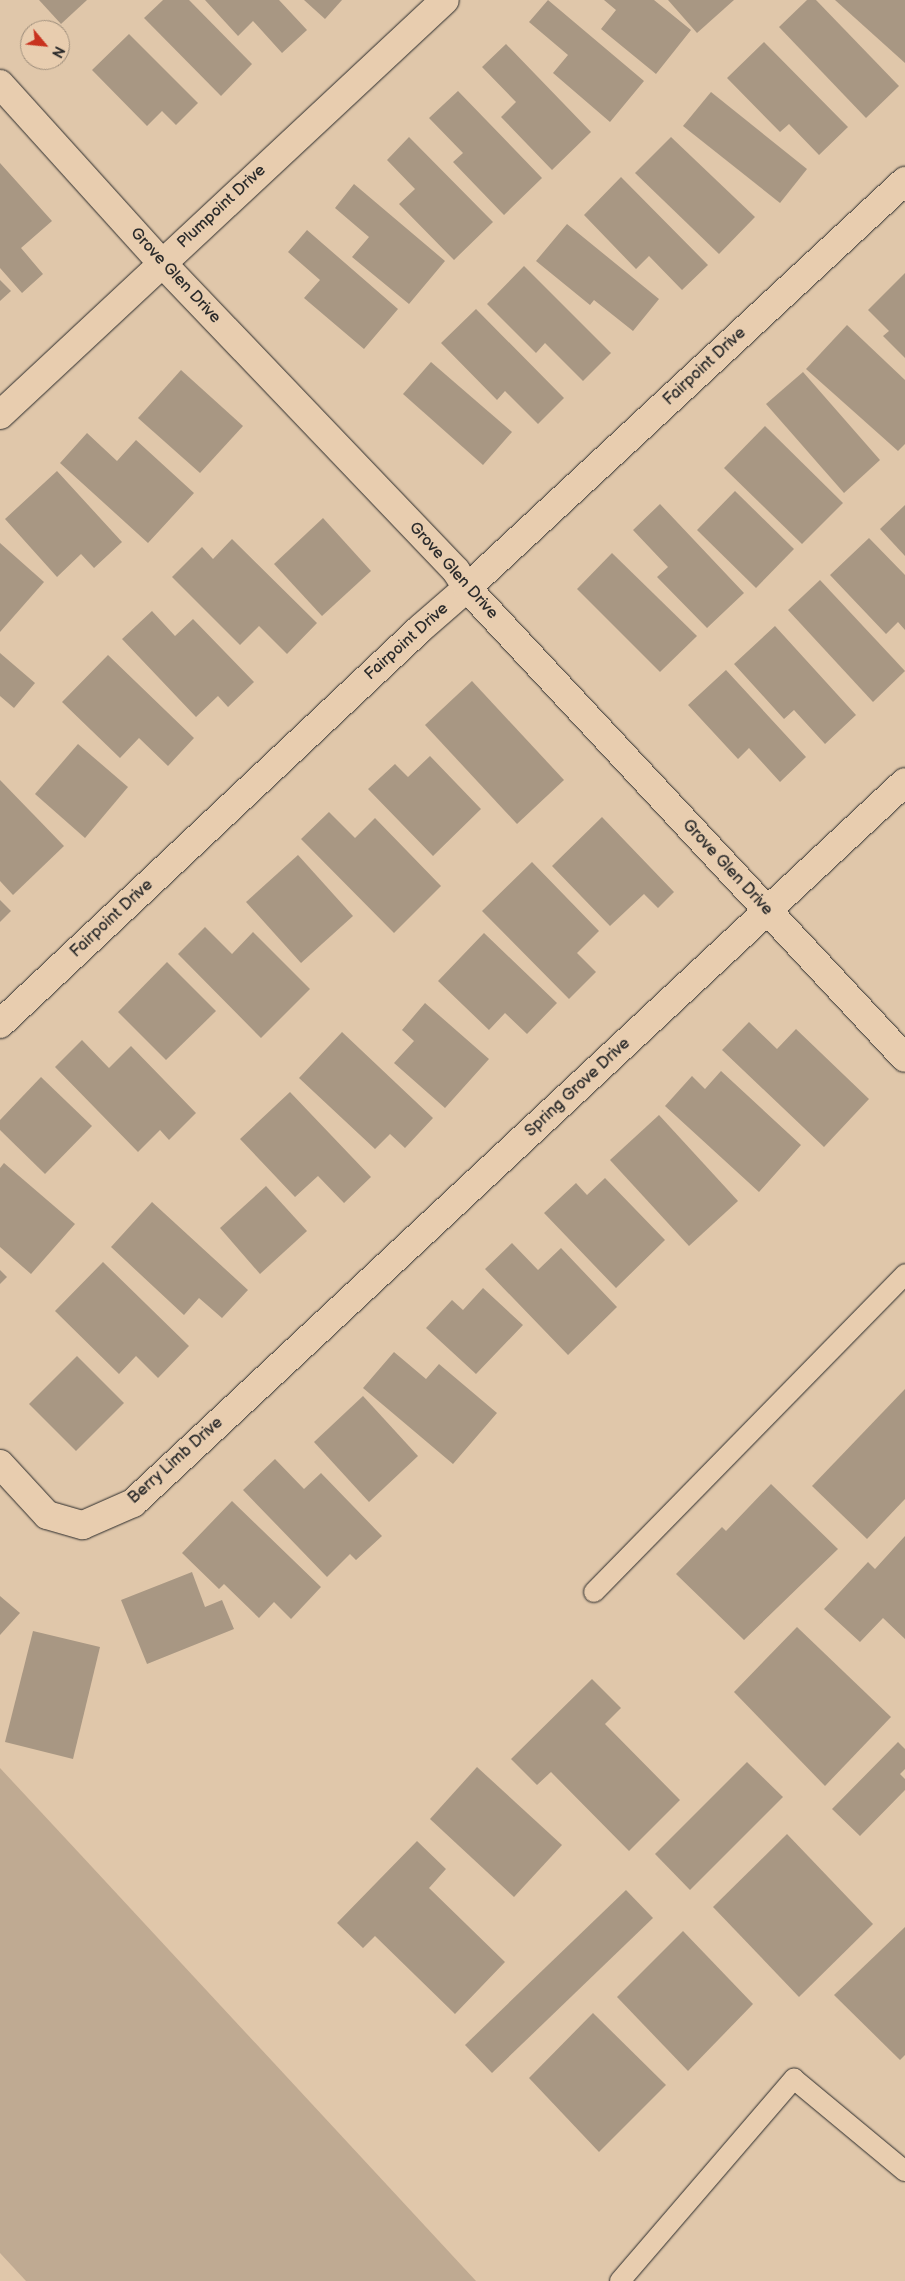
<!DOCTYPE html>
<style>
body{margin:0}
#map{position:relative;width:905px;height:2281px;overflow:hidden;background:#e0c7aa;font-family:"Balsamiq Sans",sans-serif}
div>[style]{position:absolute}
.green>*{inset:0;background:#bfaa92}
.building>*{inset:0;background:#a89783}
.roads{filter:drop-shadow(0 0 1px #2b2b2b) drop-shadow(0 0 1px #2b2b2b)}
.lane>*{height:20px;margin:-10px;padding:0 10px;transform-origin:10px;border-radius:10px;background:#e8cdaf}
.street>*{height:28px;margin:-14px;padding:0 14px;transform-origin:14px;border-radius:14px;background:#e8cdaf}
span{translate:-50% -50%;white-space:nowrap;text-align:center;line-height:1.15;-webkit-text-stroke:4px #e8cdaf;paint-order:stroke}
.street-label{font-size:16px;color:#2b2b2b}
.north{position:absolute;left:20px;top:20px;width:50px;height:50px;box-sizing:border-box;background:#e8cdaf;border:1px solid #9c8c7a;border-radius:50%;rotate:118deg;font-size:14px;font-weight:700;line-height:20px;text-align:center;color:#2b2b2b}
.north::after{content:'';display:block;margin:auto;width:18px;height:22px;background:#c8321e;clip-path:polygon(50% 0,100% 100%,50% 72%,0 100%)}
</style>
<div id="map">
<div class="green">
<i style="clip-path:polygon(0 1768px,80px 1854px,476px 2281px,26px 2281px,0 2253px)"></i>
</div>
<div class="building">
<i style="clip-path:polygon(39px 0,87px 0,61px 24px)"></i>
<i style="clip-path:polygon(163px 0,189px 0,252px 64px,221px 96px,144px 18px)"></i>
<i style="clip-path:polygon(205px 0,279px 0,307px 30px,282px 53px,253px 21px,238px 36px)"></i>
<i style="clip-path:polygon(304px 0,342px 0,325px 19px)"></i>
<i style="clip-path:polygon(548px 0,644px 81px,610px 122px,553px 73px,568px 55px,529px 22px)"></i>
<i style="clip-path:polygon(604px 0,654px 0,691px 30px,656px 74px,601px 29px,616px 10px)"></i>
<i style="clip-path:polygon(668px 0,734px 0,697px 33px)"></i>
<i style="clip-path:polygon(807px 0,816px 0,899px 86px,866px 118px,779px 27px)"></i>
<i style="clip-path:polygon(835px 0,905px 0,905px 63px)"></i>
<i style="clip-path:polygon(129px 34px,198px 103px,176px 125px,162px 111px,147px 126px,92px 70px)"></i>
<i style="clip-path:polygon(764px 42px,848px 127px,819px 155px,789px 124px,780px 132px,727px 78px)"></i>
<i style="clip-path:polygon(506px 44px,591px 132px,552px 170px,501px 117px,516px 102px,482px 67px)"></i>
<i style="clip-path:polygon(458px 91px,542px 178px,504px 215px,453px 162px,463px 153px,429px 118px)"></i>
<i style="clip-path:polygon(711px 92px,807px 169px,780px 203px,683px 126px)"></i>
<i style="clip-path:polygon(409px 137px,493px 222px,454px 260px,399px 204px,415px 189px,387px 160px)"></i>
<i style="clip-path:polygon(671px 137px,755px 217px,719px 254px,635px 173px)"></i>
<i style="clip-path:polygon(0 163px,52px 221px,21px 248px,43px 274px,22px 293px,0 268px)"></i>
<i style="clip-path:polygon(621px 177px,708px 265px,682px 290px,649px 256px,636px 269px,584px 215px)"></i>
<i style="clip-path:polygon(354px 184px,445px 261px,409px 304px,352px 257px,369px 237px,335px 208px)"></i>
<i style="clip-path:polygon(567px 224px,659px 299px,633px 331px,594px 300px,590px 305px,536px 261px)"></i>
<i style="clip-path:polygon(307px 230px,398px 309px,364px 349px,304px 298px,320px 280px,288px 252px)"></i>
<i style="clip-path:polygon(524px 266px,611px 353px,583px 381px,545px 343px,536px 353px,487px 304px)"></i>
<i style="clip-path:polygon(905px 273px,905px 358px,883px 336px,889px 331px,868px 310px)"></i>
<i style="clip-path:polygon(0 280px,11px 291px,0 301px)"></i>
<i style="clip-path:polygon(476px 309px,564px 398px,538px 424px,505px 391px,497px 400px,441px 343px)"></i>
<i style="clip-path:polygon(847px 325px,905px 380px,905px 444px,898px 451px,806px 369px)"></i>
<i style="clip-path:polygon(431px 362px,512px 432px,483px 465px,403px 394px)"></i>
<i style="clip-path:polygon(181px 370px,243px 426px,200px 473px,138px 418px)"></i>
<i style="clip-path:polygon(803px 372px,880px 460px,844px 493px,766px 404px)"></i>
<i style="clip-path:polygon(765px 426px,843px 503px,802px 544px,724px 468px)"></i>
<i style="clip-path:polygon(87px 433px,117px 461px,136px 440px,194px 493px,148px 543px,60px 463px)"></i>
<i style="clip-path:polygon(57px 471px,122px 542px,94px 568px,81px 554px,57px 577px,5px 519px)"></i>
<i style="clip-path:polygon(735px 491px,794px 549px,756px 588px,697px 530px)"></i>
<i style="clip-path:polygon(660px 504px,744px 593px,707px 628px,657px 577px,668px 567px,633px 530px)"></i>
<i style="clip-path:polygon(905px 505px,905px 556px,880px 529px)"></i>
<i style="clip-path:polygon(323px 518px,371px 571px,322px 616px,274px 564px)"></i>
<i style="clip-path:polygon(869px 538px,905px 575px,905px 630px,898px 622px,886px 634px,830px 575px)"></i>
<i style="clip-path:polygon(232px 539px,317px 623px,287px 654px,259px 626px,240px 645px,172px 577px,202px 547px,213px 559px)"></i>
<i style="clip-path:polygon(0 543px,44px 582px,0 632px)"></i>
<i style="clip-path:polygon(612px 553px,697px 636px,660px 672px,577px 589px)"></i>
<i style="clip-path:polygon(820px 580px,905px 671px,873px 702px,788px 610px)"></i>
<i style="clip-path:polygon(152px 611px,175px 636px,193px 619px,254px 682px,228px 707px,218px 696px,196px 717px,122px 639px)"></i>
<i style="clip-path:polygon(775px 626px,856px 715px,825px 744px,794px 710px,784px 719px,734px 664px)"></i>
<i style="clip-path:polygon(0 653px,35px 683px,14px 708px,0 696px)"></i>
<i style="clip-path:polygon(108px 655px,194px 738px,168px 766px,139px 738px,120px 758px,62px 702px)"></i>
<i style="clip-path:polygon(726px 670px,806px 757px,780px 782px,749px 748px,738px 759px,688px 705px)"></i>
<i style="clip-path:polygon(472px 681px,564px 780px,517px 824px,425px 725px)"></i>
<i style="clip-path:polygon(78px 744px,128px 787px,85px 838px,35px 794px)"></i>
<i style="clip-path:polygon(430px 756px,481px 809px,433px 856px,368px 789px,395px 764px,408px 777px)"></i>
<i style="clip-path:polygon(0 780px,64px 846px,13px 895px,0 881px)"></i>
<i style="clip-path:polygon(329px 812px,355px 838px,375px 818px,441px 886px,394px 933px,301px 839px)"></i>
<i style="clip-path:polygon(602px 817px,674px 892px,658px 908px,644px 894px,610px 926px,552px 866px)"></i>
<i style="clip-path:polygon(298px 855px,353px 916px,301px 963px,246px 902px)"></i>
<i style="clip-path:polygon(532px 862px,599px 931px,577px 953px,596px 972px,569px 999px,482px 911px)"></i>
<i style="clip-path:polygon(0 900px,11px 911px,0 922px)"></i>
<i style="clip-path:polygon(205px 927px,232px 954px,253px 932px,310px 989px,261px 1038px,178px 954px)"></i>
<i style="clip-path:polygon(484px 933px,557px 1003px,527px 1034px,505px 1013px,489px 1030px,438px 981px)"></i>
<i style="clip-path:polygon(167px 962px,216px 1011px,166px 1060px,118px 1012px)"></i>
<i style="clip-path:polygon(425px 1003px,489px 1059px,445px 1108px,394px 1063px,414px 1041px,402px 1030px)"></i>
<i style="clip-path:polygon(749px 1022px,777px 1049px,796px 1029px,869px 1099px,824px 1147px,722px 1050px)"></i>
<i style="clip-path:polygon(342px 1032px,433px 1118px,405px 1148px,390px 1134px,375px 1149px,299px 1078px)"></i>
<i style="clip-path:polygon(82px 1040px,109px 1068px,131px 1046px,196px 1113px,169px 1140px,160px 1130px,138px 1152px,55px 1067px)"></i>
<i style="clip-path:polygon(721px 1071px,801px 1145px,759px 1192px,665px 1106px,692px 1076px,705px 1089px)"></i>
<i style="clip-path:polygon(41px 1077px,92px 1126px,45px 1174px,0 1130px,0 1120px)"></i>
<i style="clip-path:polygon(290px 1092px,371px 1177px,344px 1203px,318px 1176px,295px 1197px,240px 1139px)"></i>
<i style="clip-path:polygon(659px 1115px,738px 1201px,689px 1246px,610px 1160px)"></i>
<i style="clip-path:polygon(4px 1163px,75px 1224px,31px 1274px,0 1247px,0 1168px)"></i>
<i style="clip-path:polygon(605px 1178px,665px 1240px,616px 1288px,544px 1213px,576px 1183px,587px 1195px)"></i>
<i style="clip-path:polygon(266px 1186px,307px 1231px,260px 1274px,220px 1228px)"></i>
<i style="clip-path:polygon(152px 1202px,248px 1290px,222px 1318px,199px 1298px,184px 1315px,111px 1247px)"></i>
<i style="clip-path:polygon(512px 1243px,538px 1270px,561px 1248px,617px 1307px,568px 1355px,485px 1269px)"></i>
<i style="clip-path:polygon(103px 1262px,189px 1346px,158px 1378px,136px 1356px,119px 1374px,55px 1311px)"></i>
<i style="clip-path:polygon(0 1270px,7px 1277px,0 1284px)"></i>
<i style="clip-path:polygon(483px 1288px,523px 1325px,476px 1374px,426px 1328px,452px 1300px,463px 1310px)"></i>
<i style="clip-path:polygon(394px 1352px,426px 1379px,439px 1364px,497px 1413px,453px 1464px,363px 1388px)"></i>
<i style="clip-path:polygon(77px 1356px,124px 1403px,76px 1451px,29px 1404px)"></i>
<i style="clip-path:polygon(905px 1389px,905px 1499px,867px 1539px,812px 1486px)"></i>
<i style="clip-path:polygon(363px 1396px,418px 1456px,369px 1502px,314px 1442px)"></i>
<i style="clip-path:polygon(275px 1459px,304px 1489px,321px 1473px,382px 1536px,356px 1560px,350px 1554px,327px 1577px,243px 1490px)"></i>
<i style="clip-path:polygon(771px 1484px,838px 1549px,744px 1640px,676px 1574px,722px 1527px,726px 1531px)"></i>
<i style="clip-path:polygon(232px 1501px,321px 1587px,291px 1619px,274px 1602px,259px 1618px,224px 1584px,219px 1589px,182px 1553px)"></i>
<i style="clip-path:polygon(905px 1536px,905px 1639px,883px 1618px,860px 1642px,824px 1609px,868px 1562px,875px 1569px)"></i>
<i style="clip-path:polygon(192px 1572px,205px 1607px,222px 1600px,234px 1629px,147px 1664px,121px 1600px)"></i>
<i style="clip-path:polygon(0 1596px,20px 1613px,0 1635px)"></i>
<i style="clip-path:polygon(797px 1627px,891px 1717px,825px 1786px,734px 1692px)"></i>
<i style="clip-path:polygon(33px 1631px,100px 1647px,73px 1759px,5px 1742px)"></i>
<i style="clip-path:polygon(592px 1679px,621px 1708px,605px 1724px,680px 1800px,629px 1851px,551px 1772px,537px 1785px,511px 1759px)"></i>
<i style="clip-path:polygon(898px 1742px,905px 1749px,905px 1769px,900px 1774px,905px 1779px,905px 1790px,860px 1836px,832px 1809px)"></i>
<i style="clip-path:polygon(747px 1762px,783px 1797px,690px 1890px,655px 1854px)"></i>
<i style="clip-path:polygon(477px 1767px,562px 1845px,514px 1897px,430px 1819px)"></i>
<i style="clip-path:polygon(787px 1834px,873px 1924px,799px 1997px,713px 1907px)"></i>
<i style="clip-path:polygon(417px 1841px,446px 1869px,429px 1888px,505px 1962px,455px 2014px,375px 1936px,363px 1948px,337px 1923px)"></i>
<i style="clip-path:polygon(626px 1890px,653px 1918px,492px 2073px,465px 2045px)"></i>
<i style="clip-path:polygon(905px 1927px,905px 2055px,900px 2060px,834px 1995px)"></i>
<i style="clip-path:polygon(683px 1931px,753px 2004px,688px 2071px,617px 1997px)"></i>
<i style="clip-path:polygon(593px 2013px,666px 2085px,599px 2152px,529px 2078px)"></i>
</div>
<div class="roads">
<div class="lane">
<i style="left:594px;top:1592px;width:445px;rotate:-45.6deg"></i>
<i style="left:620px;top:2281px;width:267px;rotate:-49.3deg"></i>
<i style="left:794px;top:2079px;width:144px;rotate:39.7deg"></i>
</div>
<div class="street">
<i style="left:0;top:84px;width:241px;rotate:47.9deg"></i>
<i style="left:162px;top:263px;width:426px;rotate:46.3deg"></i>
<i style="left:456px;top:571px;width:20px;rotate:57deg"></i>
<i style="left:467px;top:588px;width:642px;rotate:47.02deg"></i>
<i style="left:0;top:415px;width:608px;rotate:-43deg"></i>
<i style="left:0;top:1024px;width:578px;rotate:-43.25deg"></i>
<i style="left:421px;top:628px;width:61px;rotate:-41deg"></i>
<i style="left:467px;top:588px;width:598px;rotate:-42.9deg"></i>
<i style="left:0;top:1464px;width:69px;rotate:47.3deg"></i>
<i style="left:47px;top:1515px;width:37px;rotate:16deg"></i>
<i style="left:83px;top:1525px;width:55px;rotate:-23.7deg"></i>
<i style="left:133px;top:1503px;width:1056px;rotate:-43.04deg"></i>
</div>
</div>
<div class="street-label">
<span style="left:222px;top:207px;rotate:-43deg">Plumpoint Drive</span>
<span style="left:175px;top:276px;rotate:47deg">Grove Glen Drive</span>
<span style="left:705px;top:367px;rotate:-43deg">Fairpoint Drive</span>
<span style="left:453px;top:571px;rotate:48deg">Grove Glen Drive</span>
<span style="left:407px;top:642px;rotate:-42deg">Fairpoint Drive</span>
<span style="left:727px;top:868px;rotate:47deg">Grove Glen Drive</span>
<span style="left:112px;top:919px;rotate:-43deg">Fairpoint Drive</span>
<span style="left:578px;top:1088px;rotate:-43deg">Spring Grove Drive</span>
<span style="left:176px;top:1461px;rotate:-42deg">Berry Limb Drive</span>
</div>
<div class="north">N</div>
</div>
